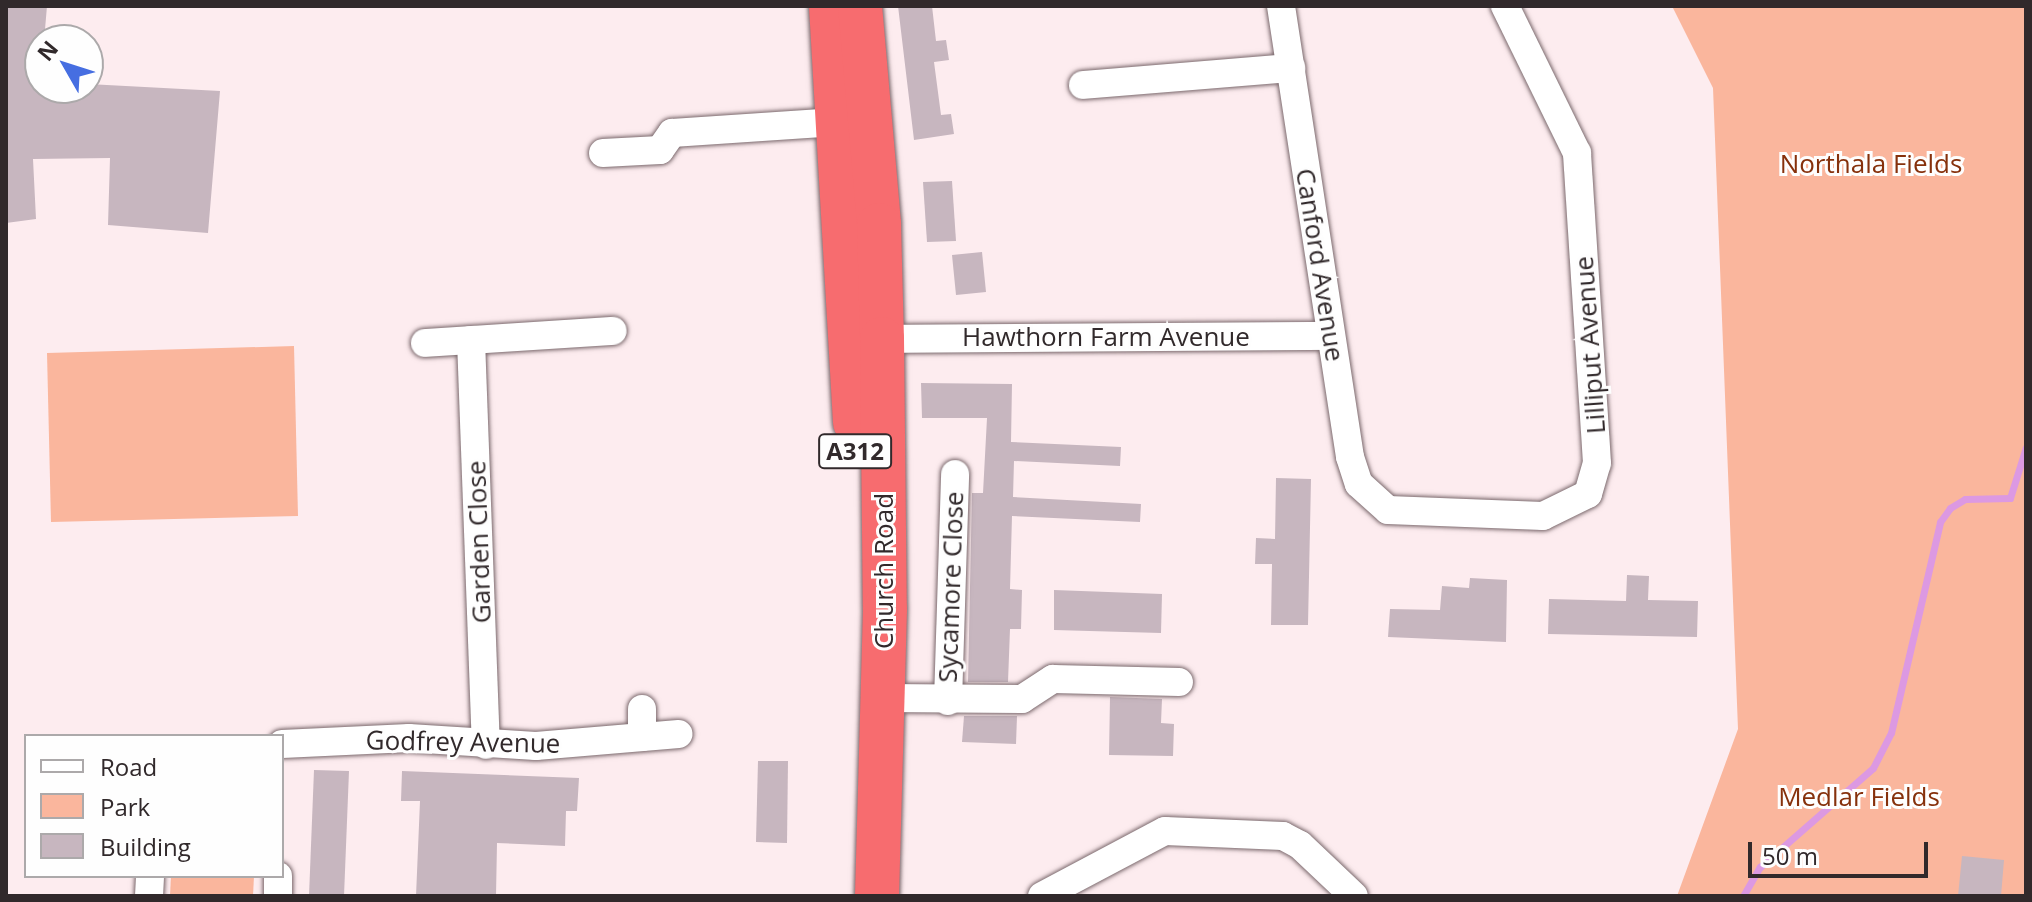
<!DOCTYPE html>
<style>
body{margin:0}
#map{position:relative;width:2032px;height:902px;overflow:hidden;background:#fdecef;font-family:"Open Sans",sans-serif}
div>[style]{position:absolute}
.green>*{inset:0;background:#fab69d}
.stream>*{height:7px;margin:-3.5px;padding:0 3.5px;transform-origin:3.5px;border-radius:3.5px;background:#dc99e2}
.building>*{inset:0;background:#c7b6bf}
.roads{filter:drop-shadow(0 0 2px #7b696d) drop-shadow(0 0 2px #7b696d)}
.street>*{height:28px;margin:-14px;padding:0 14px;transform-origin:14px;border-radius:14px;background:#fff}
.highway>*{height:44px;margin:-22px;padding:0 22px;transform-origin:22px;border-radius:22px;background:#f76c6f}
span{translate:-50% -50%;white-space:nowrap;text-align:center;line-height:1.15;-webkit-text-stroke:6px #fefefe;paint-order:stroke}
.shield-label span{padding:2px 6px;background:#fefefe;border:2px solid;border-radius:6px;-webkit-text-stroke-width:0}
.shield-label{font-size:24px;color:#31292b;font-weight:700}
.park-label{font-size:26px;color:#86310c}
.street-label{font-size:26px;color:#31292b}
.frame{position:absolute;inset:0;border:8px solid #31292b;pointer-events:none}
.legend{position:absolute;left:24px;top:734px;width:260px;height:144px;box-sizing:border-box;background:#fefefe;border:2px solid #aca9aa;margin:0;padding:10px 14px;list-style:none;font-size:24px;color:#31292b}
.legend li{display:flex;align-items:center;gap:16px;height:40px}
.legend b{width:40px;border:2px solid #aca9aa}
.north{position:absolute;left:24px;top:24px;width:80px;height:80px;box-sizing:border-box;background:#fefefe;border:2px solid #aca9aa;border-radius:50%;rotate:309deg;font-size:22px;font-weight:700;line-height:32px;text-align:center;color:#31292b}
.north::after{content:'';display:block;margin:auto;width:28px;height:36px;background:#466ee1;clip-path:polygon(50% 0,100% 100%,50% 72%,0 100%)}
.scale{position:absolute;left:1748px;top:842px;width:180px;height:36px;box-sizing:border-box;border:4px solid #31292b;border-top:0;padding-left:10px;font-size:24px;line-height:28px;white-space:nowrap;color:#31292b;-webkit-text-stroke:6px #fefefe;paint-order:stroke}
</style>
<div id="map">
<div class="green">
<i style="clip-path:polygon(1672px 6px,2026px 6px,2026px 896px,1677px 896px,1738px 729px,1713px 88px)"></i>
<i style="clip-path:polygon(294px 346px,298px 516px,51px 522px,47px 353px)"></i>
<i style="clip-path:polygon(171px 876px,254px 876px,253px 896px,170px 896px)"></i>
</div>
<div class="stream">
<i style="left:1743px;top:896px;width:34px;rotate:-60deg"></i>
<i style="left:1760px;top:867px;width:150px;rotate:-41.2deg"></i>
<i style="left:1873px;top:768px;width:39px;rotate:-63deg"></i>
<i style="left:1891px;top:733px;width:217px;rotate:-76.9deg"></i>
<i style="left:1940px;top:522px;width:17px;rotate:-54deg"></i>
<i style="left:1950px;top:508px;width:17px;rotate:-31deg"></i>
<i style="left:1965px;top:499px;width:45px;rotate:-1.3deg"></i>
<i style="left:2010px;top:498px;width:53px;rotate:-72.6deg"></i>
</div>
<div class="building">
<i style="clip-path:polygon(6px 6px,47px 6px,40px 88px,88px 84px,220px 91px,208px 233px,108px 225px,110px 158px,33px 159px,36px 219px,6px 223px)"></i>
<i style="clip-path:polygon(898px 6px,932px 6px,936px 41px,946px 40px,949px 60px,934px 62px,941px 115px,951px 114px,954px 134px,914px 140px)"></i>
<i style="clip-path:polygon(952px 181px,956px 241px,927px 242px,923px 182px)"></i>
<i style="clip-path:polygon(982px 252px,986px 292px,956px 295px,952px 255px)"></i>
<i style="clip-path:polygon(921px 383px,1012px 384px,1011px 442px,1121px 447px,1120px 466px,1014px 461px,1013px 497px,1141px 504px,1140px 522px,1012px 516px,1010px 589px,1022px 590px,1021px 629px,1010px 629px,1008px 682px,968px 682px,972px 493px,983px 493px,987px 418px,922px 418px)"></i>
<i style="clip-path:polygon(1276px 478px,1311px 479px,1308px 625px,1271px 625px,1272px 564px,1255px 564px,1256px 538px,1275px 539px)"></i>
<i style="clip-path:polygon(1627px 575px,1649px 576px,1648px 600px,1698px 601px,1697px 637px,1548px 634px,1549px 599px,1626px 601px)"></i>
<i style="clip-path:polygon(1470px 578px,1507px 580px,1506px 642px,1388px 637px,1390px 609px,1440px 610px,1442px 586px,1469px 588px)"></i>
<i style="clip-path:polygon(1054px 590px,1162px 594px,1161px 633px,1054px 630px)"></i>
<i style="clip-path:polygon(1110px 697px,1162px 699px,1161px 723px,1174px 724px,1173px 756px,1109px 755px)"></i>
<i style="clip-path:polygon(964px 716px,1017px 716px,1016px 744px,962px 742px)"></i>
<i style="clip-path:polygon(758px 761px,788px 761px,787px 843px,756px 842px)"></i>
<i style="clip-path:polygon(314px 770px,349px 771px,344px 896px,309px 896px)"></i>
<i style="clip-path:polygon(402px 771px,579px 778px,577px 811px,566px 811px,565px 846px,497px 843px,496px 896px,416px 896px,420px 801px,401px 801px)"></i>
<i style="clip-path:polygon(1962px 856px,2004px 860px,2001px 896px,1958px 896px)"></i>
</div>
<div class="roads">
<div class="street">
<i style="left:1281px;top:6px;width:456px;rotate:81.3deg"></i>
<i style="left:1350px;top:457px;width:28px;rotate:72deg"></i>
<i style="left:1359px;top:484px;width:39px;rotate:42deg"></i>
<i style="left:1388px;top:510px;width:155px;rotate:2.2deg"></i>
<i style="left:1543px;top:516px;width:50px;rotate:-26.1deg"></i>
<i style="left:1588px;top:494px;width:32px;rotate:-74deg"></i>
<i style="left:1597px;top:463px;width:311px;rotate:-93.7deg"></i>
<i style="left:1577px;top:153px;width:164px;rotate:-116.1deg"></i>
<i style="left:1083px;top:85px;width:209px;rotate:-4.7deg"></i>
<i style="left:603px;top:153px;width:57px;rotate:-3deg"></i>
<i style="left:660px;top:150px;width:21px;rotate:-55deg"></i>
<i style="left:672px;top:133px;width:165px;rotate:-3.8deg"></i>
<i style="left:882px;top:339px;width:448px;rotate:-0.4deg"></i>
<i style="left:471px;top:340px;width:405px;rotate:87.9deg"></i>
<i style="left:425px;top:343px;width:188px;rotate:-3.7deg"></i>
<i style="left:883px;top:698px;width:139px;rotate:0.4deg"></i>
<i style="left:1022px;top:699px;width:37px;rotate:-33deg"></i>
<i style="left:1053px;top:679px;width:126px;rotate:1.4deg"></i>
<i style="left:948px;top:701px;width:227px;rotate:-88.2deg"></i>
<i style="left:642px;top:709px;width:28px;rotate:90deg"></i>
<i style="left:282px;top:744px;width:127px;rotate:-2.7deg"></i>
<i style="left:409px;top:738px;width:127px;rotate:3.6deg"></i>
<i style="left:536px;top:746px;width:143px;rotate:-4.8deg"></i>
<i style="left:149px;top:896px;width:20px;rotate:-87deg"></i>
<i style="left:278px;top:896px;width:20px;rotate:-90deg"></i>
<i style="left:1042px;top:896px;width:139px;rotate:-27.9deg"></i>
<i style="left:1165px;top:831px;width:118px;rotate:2.4deg"></i>
<i style="left:1283px;top:836px;width:19px;rotate:28deg"></i>
<i style="left:1300px;top:845px;width:74px;rotate:43.4deg"></i>
</div>
<div class="highway">
<i style="left:831px;top:6px;width:417px;rotate:86.7deg"></i>
<i style="left:860px;top:6px;width:220px;rotate:85deg"></i>
<i style="left:879px;top:225px;width:114px;rotate:88.5deg"></i>
<i style="left:882px;top:339px;width:270px;rotate:89.4deg"></i>
<i style="left:885px;top:609px;width:287px;rotate:91.6deg"></i>
</div>
</div>
<div class="shield-label">
<span style="left:855px;top:451px">A312</span>
</div>
<div class="park-label">
<span style="left:1871px;top:164px">Northala Fields</span>
<span style="left:1859px;top:797px">Medlar Fields</span>
</div>
<div class="street-label">
<span style="left:1320px;top:265px;rotate:81deg">Canford Avenue</span>
<span style="left:1106px;top:337px">Hawthorn Farm Avenue</span>
<span style="left:1590px;top:345px;rotate:-94deg">Lilliput Avenue</span>
<span style="left:479px;top:542px;rotate:-92deg">Garden Close</span>
<span style="left:884px;top:571px;rotate:-90deg">Church Road</span>
<span style="left:951px;top:587px;rotate:-88deg">Sycamore Close</span>
<span style="left:463px;top:742px;rotate:1deg">Godfrey Avenue</span>
</div>
<div class="frame"></div>
<ul class="legend">
<li><b style="height:10px;background:#fff"></b>Road</li>
<li><b style="height:22px;background:#fab69d"></b>Park</li>
<li><b style="height:22px;background:#c7b6bf"></b>Building</li>
</ul>
<div class="north">N</div>
<div class="scale">50 m</div>
</div>
